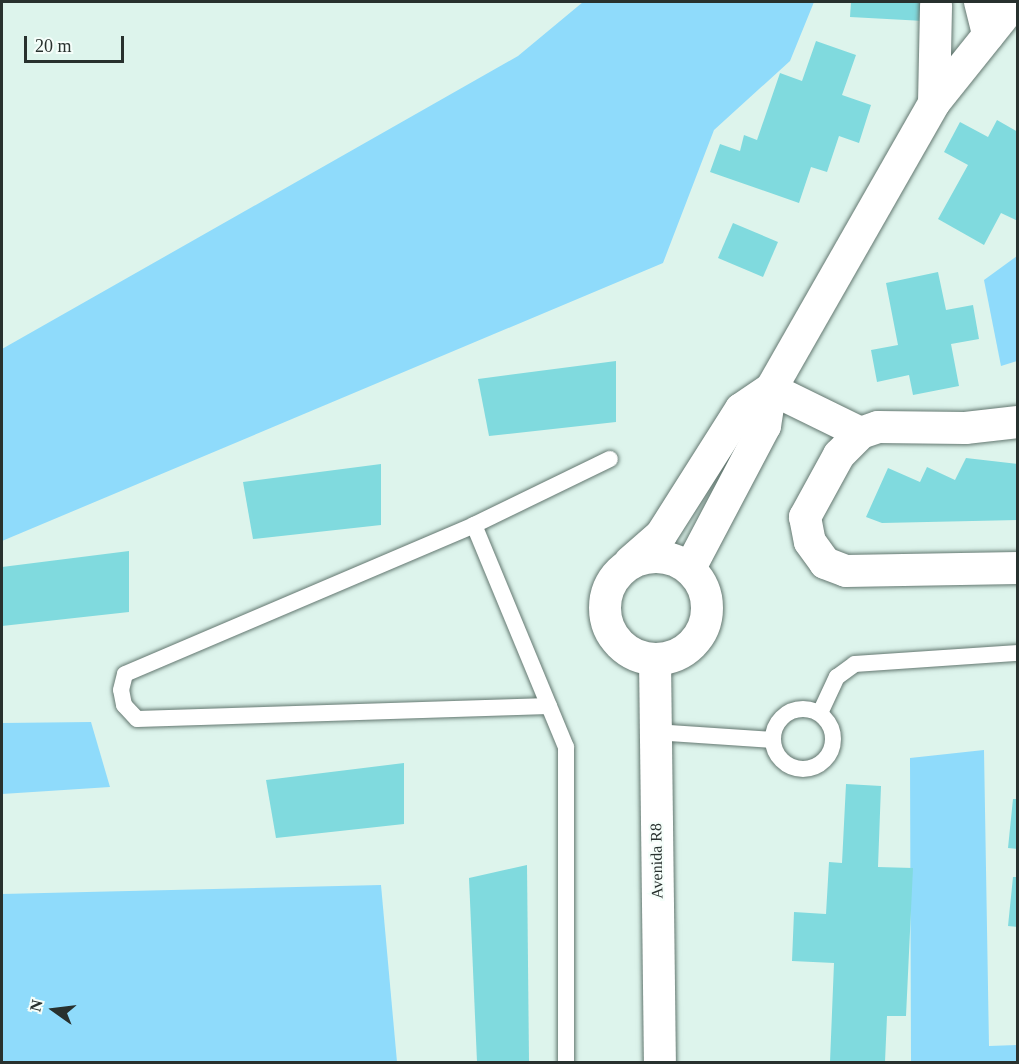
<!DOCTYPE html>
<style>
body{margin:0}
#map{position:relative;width:1019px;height:1064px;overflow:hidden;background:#ddf4ec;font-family:Georgia,serif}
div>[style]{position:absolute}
.water>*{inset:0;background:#8fdbfb}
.building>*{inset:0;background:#80dade}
.roads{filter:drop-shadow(0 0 2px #637770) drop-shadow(0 0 2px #637770)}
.service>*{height:16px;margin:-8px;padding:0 8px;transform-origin:8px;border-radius:8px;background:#fff}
.service>.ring{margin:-8px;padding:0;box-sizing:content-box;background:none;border:16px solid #fff;border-radius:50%}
.minor>*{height:32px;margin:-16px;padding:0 16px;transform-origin:16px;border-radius:16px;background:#fff}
.minor>.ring{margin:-16px;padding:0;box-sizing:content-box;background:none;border:32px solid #fff;border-radius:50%}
span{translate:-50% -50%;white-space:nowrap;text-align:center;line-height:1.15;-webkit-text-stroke:4.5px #f5fefa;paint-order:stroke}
.street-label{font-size:16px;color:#28312e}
.frame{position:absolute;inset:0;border:3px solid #28312e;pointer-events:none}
.north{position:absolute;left:24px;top:980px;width:60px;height:60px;-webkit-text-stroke:4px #f5fefa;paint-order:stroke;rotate:284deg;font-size:16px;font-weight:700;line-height:24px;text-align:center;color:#28312e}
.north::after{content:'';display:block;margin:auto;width:21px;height:27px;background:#28312e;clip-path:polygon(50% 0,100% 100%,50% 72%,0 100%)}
.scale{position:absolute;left:24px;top:36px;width:100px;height:27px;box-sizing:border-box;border:3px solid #28312e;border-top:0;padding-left:8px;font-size:18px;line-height:21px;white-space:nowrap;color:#28312e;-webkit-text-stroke:4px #f5fefa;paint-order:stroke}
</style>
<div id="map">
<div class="water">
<i style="clip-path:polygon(583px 2px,814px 2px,790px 61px,714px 130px,663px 263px,2px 541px,2px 349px,518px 56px)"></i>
<i style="clip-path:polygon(1017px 256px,1017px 361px,1001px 366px,984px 280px)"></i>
<i style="clip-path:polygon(91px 722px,110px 787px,2px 794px,2px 723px)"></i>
<i style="clip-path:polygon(984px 750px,989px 1046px,1017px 1045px,1017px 1062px,911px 1062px,910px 758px)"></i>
<i style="clip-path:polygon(381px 885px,397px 1062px,2px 1062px,2px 894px)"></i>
</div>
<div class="building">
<i style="clip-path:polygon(851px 2px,925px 2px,924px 21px,850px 17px)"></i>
<i style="clip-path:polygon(816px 41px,856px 55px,842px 95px,871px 105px,859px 143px,839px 136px,827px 172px,811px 167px,799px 203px,710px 172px,720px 144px,740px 151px,744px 135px,757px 140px,780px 73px,802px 81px)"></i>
<i style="clip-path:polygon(997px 120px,1018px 132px,1018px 221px,1001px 213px,984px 245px,938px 219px,968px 165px,944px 152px,960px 122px,988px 137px)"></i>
<i style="clip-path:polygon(733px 223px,778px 242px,763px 277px,718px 258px)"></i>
<i style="clip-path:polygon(938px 272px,946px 310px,973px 305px,979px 339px,951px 344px,959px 386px,913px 395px,909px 375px,877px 382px,871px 350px,898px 345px,886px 283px)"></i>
<i style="clip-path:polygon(616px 361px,616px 422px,489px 436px,478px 379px)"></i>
<i style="clip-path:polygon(966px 458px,1018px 464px,1018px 520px,882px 523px,866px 517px,888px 468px,920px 482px,927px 467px,955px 480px)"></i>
<i style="clip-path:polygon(381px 464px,381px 525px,253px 539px,243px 482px)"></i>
<i style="clip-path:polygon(129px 551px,129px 612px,2px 626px,2px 567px)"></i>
<i style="clip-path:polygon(404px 763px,404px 824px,276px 838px,266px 780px)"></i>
<i style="clip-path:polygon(846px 784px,881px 786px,878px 867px,913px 868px,906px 1016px,887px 1016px,885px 1062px,830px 1062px,834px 963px,792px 961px,794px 912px,826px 914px,829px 862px,842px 863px)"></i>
<i style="clip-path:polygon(1013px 799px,1018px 799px,1018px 849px,1008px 848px)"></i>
<i style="clip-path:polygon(527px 865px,529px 1062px,477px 1062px,469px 878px)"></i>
<i style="clip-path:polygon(1013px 877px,1018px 877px,1018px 927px,1008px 926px)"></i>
</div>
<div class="roads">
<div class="service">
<i style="left:474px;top:525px;width:240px;rotate:67.5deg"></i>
<i style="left:566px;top:747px;width:315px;rotate:90deg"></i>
<i style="left:549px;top:706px;width:412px;rotate:178.2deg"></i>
<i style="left:137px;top:719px;width:19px;rotate:-133deg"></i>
<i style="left:124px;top:705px;width:15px;rotate:-101deg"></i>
<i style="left:121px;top:690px;width:16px;rotate:-76deg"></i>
<i style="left:125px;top:674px;width:379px;rotate:-23.1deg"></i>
<i style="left:474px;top:525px;width:151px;rotate:-25.9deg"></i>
<i class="ring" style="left:773px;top:709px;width:44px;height:44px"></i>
<i style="left:820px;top:713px;width:40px;rotate:-65deg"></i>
<i style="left:837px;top:677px;width:22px;rotate:-36deg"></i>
<i style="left:855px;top:664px;width:163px;rotate:-3.9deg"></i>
<i style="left:655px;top:732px;width:118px;rotate:3.9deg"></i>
</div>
<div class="minor">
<i style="left:980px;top:2px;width:34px;rotate:76deg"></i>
<i style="left:934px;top:103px;width:98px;rotate:-88.8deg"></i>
<i style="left:771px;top:389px;width:100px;rotate:26.1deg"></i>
<i style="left:1018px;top:422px;width:53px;rotate:173.5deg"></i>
<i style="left:965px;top:428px;width:87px;rotate:-179.3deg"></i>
<i style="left:878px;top:427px;width:18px;rotate:161deg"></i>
<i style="left:861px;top:433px;width:31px;rotate:135deg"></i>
<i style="left:839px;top:455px;width:71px;rotate:118.7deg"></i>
<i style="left:805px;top:517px;width:25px;rotate:79deg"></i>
<i style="left:810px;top:542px;width:26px;rotate:54deg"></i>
<i style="left:825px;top:563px;width:22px;rotate:21deg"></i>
<i style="left:846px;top:571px;width:172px;rotate:-1deg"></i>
<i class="ring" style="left:605px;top:557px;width:70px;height:70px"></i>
<i style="left:630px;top:562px;width:41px;rotate:-41.1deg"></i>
<i style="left:661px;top:535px;width:149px;rotate:-57.6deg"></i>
<i style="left:741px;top:409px;width:36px;rotate:-34deg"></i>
<i style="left:690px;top:568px;width:161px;rotate:-62.2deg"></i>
<i style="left:765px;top:426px;width:37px;rotate:-81deg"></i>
<i style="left:771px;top:389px;width:329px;rotate:-60.3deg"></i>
<i style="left:934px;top:103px;width:129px;rotate:-51.3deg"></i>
<i style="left:655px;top:659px;width:403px;rotate:89.3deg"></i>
</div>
</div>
<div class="street-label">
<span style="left:657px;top:861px;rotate:-91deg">Avenida R8</span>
</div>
<div class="frame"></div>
<div class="north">N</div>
<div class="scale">20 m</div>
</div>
